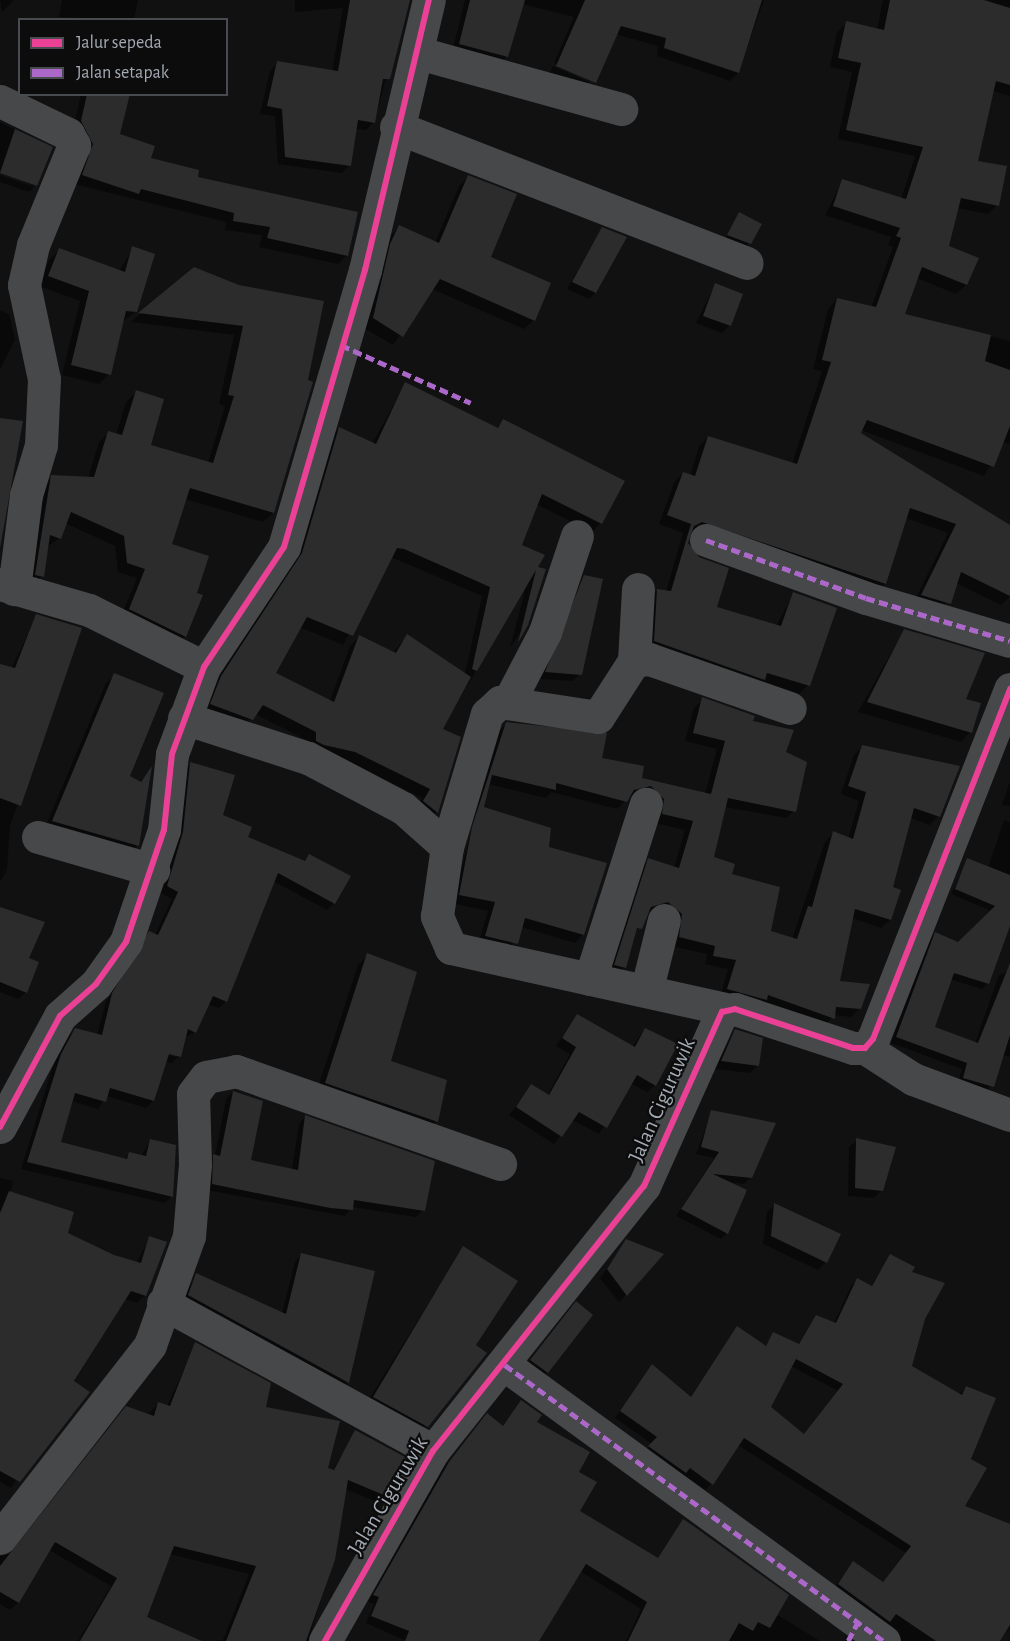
<!DOCTYPE html>
<style>
body{margin:0}
#map{position:relative;width:1010px;height:1641px;overflow:hidden;background:#111112;font-family:"Alegreya Sans",sans-serif}
div>[style]{position:absolute}
.shadow>*{inset:0;background:#0007}
.building>*{inset:0;background:#2c2c2d}
.minor>*{height:33px;margin:-16.5px;padding:0 16.5px;transform-origin:16.5px;border-radius:16.5px;background:#46484a}
.quiet>*{height:4.5px;margin-top:-2.25px;transform-origin:0;background:repeating-linear-gradient(90deg,#ac68c9 0 9px,transparent 0 13.5px)}
.cycleway>*{height:6px;margin:-3px;padding:0 3px;transform-origin:3px;border-radius:3px;background:#ea4096}
span{translate:-50% -50%;white-space:nowrap;text-align:center;line-height:1.15;-webkit-text-stroke:4.5px #0c0c0d;paint-order:stroke}
.street-label{font-size:22px;color:#a3aab3}
.legend{position:absolute;left:18px;top:18px;width:210px;height:78px;box-sizing:border-box;background:#0c0c0d;border:2px solid #484b4f;margin:0;padding:8px 10px;list-style:none;font-size:18px;color:#a3aab3}
.legend li{display:flex;align-items:center;gap:12px;height:30px}
.legend b{width:30px;border:2px solid #484b4f}
</style>
<div id="map">
<div class="shadow">
<i style="clip-path:polygon(0 0,14px 0,2px 12px)"></i>
<i style="clip-path:polygon(62px 0,138px 0,134px 20px,59px 17px)"></i>
<i style="clip-path:polygon(295px 0,408px 0,374px 122px,366px 130px,356px 129px,350px 165px,342px 173px,278px 164px,275px 116px,260px 114px,270px 71px,278px 63px,332px 72px,343px 8px,295px 12px)"></i>
<i style="clip-path:polygon(465px 0,764px 0,738px 73px,730px 81px,657px 56px,658px 46px,615px 34px,590px 81px,554px 63px,574px 17px,522px 4px,507px 56px,499px 64px,452px 52px)"></i>
<i style="clip-path:polygon(883px 0,1010px 0,1010px 96px,993px 91px,976px 162px,997px 205px,988px 214px,957px 208px,947px 247px,977px 259px,966px 285px,956px 294px,917px 278px,903px 315px,1010px 341px,1010px 444px,1003px 442px,984px 476px,861px 430px,859px 434px,1010px 529px,1010px 596px,1001px 605px,956px 583px,940px 612px,913px 604px,948px 533px,906px 518px,885px 584px,875px 593px,702px 531px,687px 534px,690px 553px,727px 569px,715px 608px,776px 626px,794px 593px,808px 685px,799px 694px,645px 650px,648px 600px,657px 591px,666px 592px,683px 533px,659px 524px,674px 483px,683px 473px,690px 476px,699px 446px,708px 437px,792px 464px,822px 371px,813px 369px,828px 309px,837px 299px,871px 308px,893px 247px,888px 245px,891px 237px,825px 215px,843px 180px,901px 199px,915px 156px,838px 139px,852px 72px,830px 67px,837px 32px,847px 23px,877px 30px)"></i>
<i style="clip-path:polygon(553px 66px,589px 82px,583px 89px,549px 74px)"></i>
<i style="clip-path:polygon(81px 94px,129px 94px,119px 135px,149px 159px,347px 255px,338px 264px,259px 247px,262px 235px,225px 230px,226px 222px,74px 184px,73px 131px)"></i>
<i style="clip-path:polygon(0 122px,51px 148px,34px 186px,0 172px)"></i>
<i style="clip-path:polygon(0 175px,34px 187px,29px 192px,0 182px)"></i>
<i style="clip-path:polygon(468px 177px,489px 258px,534px 320px,524px 329px,432px 289px,393px 345px,364px 328px,389px 237px,399px 227px,435px 243px,459px 186px)"></i>
<i style="clip-path:polygon(740px 214px,760px 225px,746px 247px,725px 239px)"></i>
<i style="clip-path:polygon(602px 229px,595px 293px,589px 299px,567px 289px)"></i>
<i style="clip-path:polygon(133px 248px,135px 312px,122px 322px,109px 374px,99px 384px,62px 375px,80px 301px,39px 286px,49px 260px,59px 250px,119px 271px)"></i>
<i style="clip-path:polygon(195px 268px,238px 286px,273px 513px,263px 522px,185px 499px,170px 545px,185px 636px,175px 646px,120px 619px,137px 578px,118px 572px,115px 546px,65px 523px,60px 538px,47px 547px,42px 576px,33px 586px,26px 584px,42px 487px,52px 477px,88px 478px,99px 442px,109px 432px,116px 435px,126px 402px,136px 392px,149px 446px,208px 463px,225px 406px,219px 404px,234px 335px,131px 322px)"></i>
<i style="clip-path:polygon(715px 285px,730px 325px,722px 333px,696px 323px)"></i>
<i style="clip-path:polygon(0 310px,9px 314px,15px 340px,0 370px)"></i>
<i style="clip-path:polygon(evenodd,405px 384px,496px 429px,503px 421px,601px 523px,592px 532px,536px 504px,520px 545px,535px 568px,544px 570px,526px 624px,510px 648px,526px 586px,441px 730px,459px 738px,436px 812px,428px 821px,415px 811px,422px 798px,255px 714px,242px 729px,202px 713px,212px 686px,293px 563px,330px 438px,339px 429px,372px 444px,405px 384px,391px 557px,482px 596px,465px 674px,407px 636px,393px 653px,359px 637px,350px 646px,330px 701px,274px 673px,300px 627px,343px 645px,391px 557px)"></i>
<i style="clip-path:polygon(584px 577px,580px 674px,573px 681px,539px 679px)"></i>
<i style="clip-path:polygon(37px 616px,80px 629px,10px 826px,7px 870px,0 882px,0 666px,11px 669px)"></i>
<i style="clip-path:polygon(904px 630px,970px 732px,961px 742px,858px 712px)"></i>
<i style="clip-path:polygon(115px 675px,128px 776px,140px 782px,150px 770px,137px 846px,128px 854px,44px 830px,106px 683px)"></i>
<i style="clip-path:polygon(703px 699px,751px 723px,784px 753px,795px 810px,787px 818px,725px 807px,712px 859px,730px 875px,769px 932px,792px 939px,825px 842px,833px 833px,848px 839px,859px 801px,841px 794px,854px 755px,862px 747px,938px 816px,930px 825px,910px 818px,891px 888px,890px 920px,881px 928px,852px 918px,838px 982px,860px 1008px,851px 1017px,834px 1015px,825px 1026px,720px 998px,728px 969px,705px 964px,707px 954px,671px 946px,659px 909px,647px 913px,633px 936px,625px 967px,617px 975px,607px 973px,640px 869px,649px 860px,674px 868px,685px 830px,655px 823px,643px 794px,628px 797px,617px 809px,551px 792px,546px 798px,488px 784px,482px 808px,547px 848px,583px 934px,575px 943px,521px 927px,508px 951px,478px 945px,488px 911px,452px 903px,498px 732px,507px 723px,641px 779px,705px 794px,717px 749px,685px 741px,694px 708px)"></i>
<i style="clip-path:polygon(evenodd,190px 764px,221px 816px,246px 838px,303px 862px,310px 856px,334px 903px,327px 910px,273px 881px,226px 1001px,219px 1008px,208px 1004px,195px 1032px,184px 1038px,179px 1056px,172px 1063px,165px 1061px,153px 1101px,146px 1108px,106px 1096px,98px 1109px,71px 1101px,59px 1143px,124px 1160px,129px 1154px,141px 1156px,150px 1141px,172px 1196px,165px 1203px,21px 1169px,54px 1063px,68px 1037px,75px 1029px,97px 1035px,106px 1002px,143px 940px,155px 935px,172px 899px,161px 893px,176px 841px,183px 771px,190px 764px,161px 1053px,177px 1054px,177px 1057px,161px 1053px)"></i>
<i style="clip-path:polygon(1010px 781px,1010px 806px,1002px 805px)"></i>
<i style="clip-path:polygon(1004px 820px,1010px 822px,1010px 886px,994px 912px,951px 894px,968px 860px,988px 868px)"></i>
<i style="clip-path:polygon(0 909px,27px 959px,26px 992px,18px 999px,0 992px)"></i>
<i style="clip-path:polygon(1010px 921px,988px 983px,982px 989px,950px 979px,933px 1028px,975px 1043px,999px 975px,1010px 971px,1010px 1057px,1002px 1055px,987px 1092px,958px 1083px,962px 1069px,891px 1043px,929px 940px,935px 934px,958px 943px)"></i>
<i style="clip-path:polygon(368px 955px,389px 1062px,436px 1121px,426px 1131px,316px 1093px,358px 965px)"></i>
<i style="clip-path:polygon(577px 1015px,632px 1047px,645px 1029px,655px 1085px,647px 1092px,630px 1083px,599px 1134px,572px 1120px,554px 1144px,509px 1115px,532px 1086px,547px 1096px,570px 1054px,556px 1046px)"></i>
<i style="clip-path:polygon(735px 1030px,758px 1065px,750px 1073px,714px 1069px)"></i>
<i style="clip-path:polygon(233px 1092px,250px 1162px,292px 1171px,299px 1124px,305px 1117px,423px 1210px,416px 1217px,352px 1207px,345px 1216px,206px 1190px,207px 1162px,215px 1156px,226px 1099px)"></i>
<i style="clip-path:polygon(712px 1112px,751px 1177px,744px 1184px,727px 1182px,727px 1233px,721px 1239px,676px 1216px,714px 1158px,696px 1154px)"></i>
<i style="clip-path:polygon(857px 1140px,882px 1190px,874px 1198px,848px 1196px,849px 1147px)"></i>
<i style="clip-path:polygon(0 1178px,13px 1181px,10px 1193px,66px 1234px,114px 1256px,136px 1263px,150px 1238px,145px 1295px,137px 1303px,124px 1299px,11px 1488px,0 1482px)"></i>
<i style="clip-path:polygon(774px 1205px,826px 1262px,818px 1270px,763px 1244px,767px 1212px)"></i>
<i style="clip-path:polygon(626px 1241px,626px 1295px,619px 1302px,600px 1278px)"></i>
<i style="clip-path:polygon(463px 1248px,474px 1345px,419px 1434px,366px 1404px)"></i>
<i style="clip-path:polygon(301px 1255px,374px 1272px,347px 1383px,341px 1389px,182px 1302px,196px 1275px,282px 1313px,295px 1262px)"></i>
<i style="clip-path:polygon(evenodd,890px 1256px,910px 1273px,923px 1318px,910px 1367px,959px 1394px,966px 1388px,969px 1460px,963px 1507px,1010px 1525px,1010px 1628px,998px 1641px,893px 1641px,832px 1591px,853px 1563px,882px 1583px,906px 1553px,738px 1445px,706px 1490px,683px 1474px,678px 1479px,643px 1453px,652px 1444px,615px 1418px,652px 1366px,690px 1398px,737px 1328px,764px 1347px,774px 1333px,798px 1345px,816px 1316px,834px 1323px,851px 1286px,857px 1280px,870px 1287px,890px 1256px,791px 1366px,838px 1391px,803px 1436px,769px 1408px,791px 1366px)"></i>
<i style="clip-path:polygon(570px 1309px,547px 1372px,541px 1379px,524px 1367px)"></i>
<i style="clip-path:polygon(196px 1344px,327px 1469px,332px 1471px,356px 1432px,385px 1495px,377px 1502px,345px 1489px,334px 1560px,308px 1641px,214px 1641px,223px 1640px,249px 1574px,170px 1554px,145px 1618px,199px 1641px,78px 1641px,111px 1586px,49px 1550px,18px 1603px,10px 1610px,0 1604px,0 1556px,12px 1554px,158px 1404px,167px 1406px)"></i>
<i style="clip-path:polygon(521px 1402px,577px 1473px,578px 1511px,657px 1559px,683px 1521px,776px 1614px,820px 1641px,626px 1641px,641px 1609px,580px 1571px,538px 1641px,406px 1641px,366px 1623px,374px 1604px,368px 1602px,442px 1470px,481px 1422px,502px 1427px)"></i>
</div>
<div class="building">
<i style="clip-path:polygon(350px 0,410px 0,390px 79px,383px 79px,375px 123px,358px 120px,351px 166px,285px 157px,282px 109px,267px 106px,277px 61px,338px 71px)"></i>
<i style="clip-path:polygon(470px 0,525px 0,508px 57px,459px 44px)"></i>
<i style="clip-path:polygon(585px 0,762px 0,739px 73px,664px 48px,666px 38px,621px 26px,596px 83px,556px 66px)"></i>
<i style="clip-path:polygon(890px 0,984px 0,1010px 8px,1010px 85px,996px 81px,978px 161px,1007px 166px,999px 206px,961px 198px,949px 246px,979px 258px,967px 285px,922px 267px,905px 314px,991px 335px,985px 361px,1010px 370px,1010px 426px,994px 467px,867px 420px,861px 433px,1010px 525px,1010px 596px,961px 572px,951px 604px,921px 595px,956px 524px,910px 508px,886px 584px,702px 522px,694px 526px,688px 543px,699px 557px,729px 568px,717px 607px,781px 626px,793px 592px,837px 608px,810px 686px,767px 673px,765px 680px,654px 641px,657px 589px,671px 591px,691px 524px,667px 515px,683px 472px,695px 476px,708px 436px,797px 464px,831px 362px,822px 360px,837px 298px,876px 307px,901px 238px,896px 236px,900px 228px,833px 206px,842px 179px,906px 199px,923px 147px,846px 130px,861px 63px,838px 58px,846px 21px,884px 30px)"></i>
<i style="clip-path:polygon(87px 94px,130px 94px,120px 134px,155px 146px,151px 158px,199px 170px,198px 177px,358px 212px,348px 256px,267px 238px,270px 227px,233px 221px,234px 213px,141px 189px,139px 194px,82px 175px,93px 144px,81px 121px)"></i>
<i style="clip-path:polygon(15px 129px,53px 147px,37px 186px,0 173px)"></i>
<i style="clip-path:polygon(468px 175px,517px 194px,491px 257px,551px 283px,535px 321px,440px 279px,403px 337px,373px 318px,390px 244px,399px 225px,439px 243px)"></i>
<i style="clip-path:polygon(739px 212px,762px 224px,751px 244px,727px 235px)"></i>
<i style="clip-path:polygon(602px 227px,627px 237px,596px 293px,572px 282px)"></i>
<i style="clip-path:polygon(132px 246px,155px 254px,137px 312px,126px 311px,111px 375px,71px 365px,89px 291px,48px 276px,59px 248px,125px 272px)"></i>
<i style="clip-path:polygon(194px 267px,239px 285px,324px 301px,308px 380px,313px 382px,274px 513px,190px 488px,172px 544px,209px 556px,197px 593px,203px 595px,186px 637px,129px 609px,145px 569px,127px 563px,124px 536px,71px 512px,61px 539px,50px 535px,44px 577px,35px 575px,51px 475px,94px 477px,108px 431px,122px 435px,136px 390px,164px 399px,151px 445px,213px 463px,234px 396px,228px 395px,243px 326px,138px 313px)"></i>
<i style="clip-path:polygon(715px 283px,743px 294px,731px 326px,703px 316px)"></i>
<i style="clip-path:polygon(405px 382px,498px 428px,503px 419px,625px 481px,602px 524px,542px 494px,522px 545px,545px 555px,538px 567px,546px 569px,528px 625px,518px 643px,536px 570px,477px 671px,472px 669px,490px 587px,404px 549px,397px 548px,353px 636px,307px 617px,276px 673px,334px 702px,359px 635px,396px 653px,407px 634px,471px 677px,443px 729px,461px 737px,438px 813px,423px 801px,430px 789px,355px 752px,324px 745px,316px 741px,316px 732px,263px 705px,253px 720px,210px 704px,221px 676px,302px 553px,339px 427px,376px 444px)"></i>
<i style="clip-path:polygon(0 418px,23px 421px,0 548px)"></i>
<i style="clip-path:polygon(584px 575px,603px 579px,582px 675px,545px 672px)"></i>
<i style="clip-path:polygon(36px 614px,82px 628px,21px 806px,0 798px,0 664px,15px 668px)"></i>
<i style="clip-path:polygon(904px 629px,985px 653px,966px 699px,981px 703px,972px 733px,867px 702px)"></i>
<i style="clip-path:polygon(114px 673px,164px 693px,130px 776px,141px 782px,152px 766px,139px 846px,52px 821px)"></i>
<i style="clip-path:polygon(702px 697px,755px 716px,753px 721px,794px 730px,786px 752px,807px 762px,796px 812px,728px 798px,714px 857px,735px 864px,732px 874px,780px 887px,771px 931px,797px 939px,808px 906px,812px 907px,833px 831px,853px 839px,866px 792px,848px 786px,862px 745px,960px 766px,940px 817px,914px 808px,893px 887px,901px 890px,891px 920px,855px 909px,840px 981px,870px 984px,861px 1009px,836px 1007px,835px 1019px,768px 995px,767px 1000px,727px 989px,736px 960px,713px 956px,715px 946px,679px 937px,682px 914px,668px 902px,651px 907px,642px 929px,637px 928px,626px 968px,614px 965px,648px 858px,679px 868px,693px 821px,662px 814px,664px 799px,651px 786px,634px 790px,627px 802px,556px 783px,556px 790px,492px 775px,484px 807px,551px 828px,549px 847px,607px 863px,584px 935px,525px 918px,518px 944px,485px 936px,495px 902px,459px 895px,472px 827px,506px 722px,607px 733px,602px 758px,644px 766px,642px 778px,711px 794px,725px 741px,693px 733px)"></i>
<i style="clip-path:polygon(190px 762px,235px 775px,223px 815px,252px 827px,248px 837px,305px 861px,309px 854px,351px 876px,335px 904px,278px 873px,227px 1002px,213px 996px,196px 1033px,188px 1029px,181px 1057px,169px 1054px,154px 1101px,110px 1088px,106px 1102px,75px 1093px,61px 1142px,127px 1159px,129px 1152px,146px 1156px,150px 1139px,176px 1145px,173px 1197px,27px 1162px,61px 1054px,75px 1028px,102px 1035px,112px 993px,149px 931px,158px 935px,178px 892px,167px 886px,183px 832px)"></i>
<i style="clip-path:polygon(967px 858px,1010px 875px,1010px 926px,989px 984px,954px 973px,935px 1027px,978px 1043px,1010px 963px,1010px 1035px,994px 1087px,963px 1078px,967px 1063px,896px 1037px,935px 932px,958px 942px,995px 906px,955px 889px)"></i>
<i style="clip-path:polygon(0 907px,45px 922px,29px 958px,39px 962px,27px 993px,0 982px)"></i>
<i style="clip-path:polygon(367px 953px,417px 972px,391px 1061px,447px 1080px,438px 1122px,325px 1083px)"></i>
<i style="clip-path:polygon(577px 1014px,635px 1047px,645px 1028px,678px 1044px,656px 1086px,637px 1075px,607px 1128px,579px 1112px,562px 1137px,516px 1107px,531px 1084px,549px 1095px,576px 1047px,562px 1038px)"></i>
<i style="clip-path:polygon(735px 1029px,763px 1038px,759px 1066px,721px 1061px)"></i>
<i style="clip-path:polygon(233px 1091px,263px 1101px,251px 1160px,298px 1170px,305px 1115px,435px 1161px,425px 1211px,354px 1200px,353px 1210px,330px 1208px,212px 1184px,213px 1154px,220px 1156px)"></i>
<i style="clip-path:polygon(711px 1110px,776px 1123px,752px 1178px,713px 1174px,747px 1190px,728px 1234px,681px 1209px,719px 1152px,701px 1147px)"></i>
<i style="clip-path:polygon(856px 1138px,896px 1147px,883px 1191px,855px 1188px)"></i>
<i style="clip-path:polygon(9px 1191px,74px 1212px,68px 1233px,114px 1255px,141px 1263px,149px 1236px,167px 1242px,146px 1296px,131px 1291px,74px 1381px,90px 1392px,20px 1482px,0 1471px,0 1213px)"></i>
<i style="clip-path:polygon(774px 1203px,841px 1234px,827px 1263px,771px 1236px)"></i>
<i style="clip-path:polygon(626px 1239px,664px 1254px,627px 1296px,607px 1269px)"></i>
<i style="clip-path:polygon(463px 1246px,518px 1281px,476px 1345px,487px 1353px,428px 1427px,373px 1397px)"></i>
<i style="clip-path:polygon(301px 1253px,375px 1271px,349px 1383px,188px 1295px,196px 1273px,286px 1314px)"></i>
<i style="clip-path:polygon(evenodd,890px 1254px,915px 1267px,912px 1272px,945px 1283px,925px 1319px,912px 1366px,962px 1395px,966px 1386px,996px 1398px,971px 1459px,987px 1468px,965px 1506px,1010px 1524px,1010px 1625px,1000px 1641px,936px 1641px,896px 1614px,890px 1622px,838px 1584px,853px 1561px,883px 1582px,911px 1546px,744px 1438px,713px 1485px,690px 1468px,686px 1473px,648px 1446px,657px 1437px,620px 1411px,652px 1364px,691px 1397px,737px 1326px,766px 1346px,773px 1332px,799px 1344px,816px 1315px,836px 1323px,857px 1278px,872px 1286px,890px 1254px,796px 1359px,843px 1384px,804px 1434px,771px 1407px,796px 1359px)"></i>
<i style="clip-path:polygon(576px 1301px,593px 1315px,548px 1373px,530px 1360px)"></i>
<i style="clip-path:polygon(195px 1342px,271px 1383px,266px 1407px,340px 1421px,328px 1468px,334px 1470px,355px 1430px,407px 1458px,386px 1496px,348px 1480px,335px 1560px,306px 1641px,226px 1641px,256px 1566px,174px 1546px,147px 1617px,202px 1641px,80px 1641px,117px 1578px,55px 1542px,19px 1603px,0 1592px,0 1566px,126px 1406px,154px 1416px,158px 1402px,170px 1406px)"></i>
<i style="clip-path:polygon(521px 1400px,542px 1415px,537px 1422px,590px 1452px,579px 1472px,597px 1482px,580px 1511px,658px 1558px,683px 1519px,692px 1525px,789px 1595px,770px 1628px,758px 1622px,753px 1631px,739px 1623px,729px 1641px,628px 1641px,647px 1602px,586px 1564px,539px 1641px,405px 1641px,409px 1631px,371px 1616px,379px 1597px,373px 1595px,449px 1462px,487px 1413px,503px 1426px)"></i>
</div>
<div class="minor">
<i style="left:419px;top:53px;width:210px;rotate:15.5deg"></i>
<i style="left:0;top:101px;width:76px;rotate:25.9deg"></i>
<i style="left:68px;top:134px;width:13px;rotate:61deg"></i>
<i style="left:74px;top:145px;width:108px;rotate:112.3deg"></i>
<i style="left:33px;top:245px;width:41px;rotate:102.7deg"></i>
<i style="left:24px;top:285px;width:96px;rotate:78deg"></i>
<i style="left:44px;top:379px;width:66px;rotate:92.6deg"></i>
<i style="left:41px;top:445px;width:52px;rotate:106.7deg"></i>
<i style="left:26px;top:495px;width:95px;rotate:97.3deg"></i>
<i style="left:396px;top:127px;width:376px;rotate:21.2deg"></i>
<i style="left:706px;top:540px;width:170px;rotate:19.9deg"></i>
<i style="left:866px;top:598px;width:150px;rotate:16.6deg"></i>
<i style="left:0;top:584px;width:93px;rotate:16.3deg"></i>
<i style="left:89px;top:610px;width:128px;rotate:26.4deg"></i>
<i style="left:634px;top:661px;width:72px;rotate:-86.8deg"></i>
<i style="left:509px;top:701px;width:78px;rotate:-62.4deg"></i>
<i style="left:545px;top:632px;width:101px;rotate:-71.6deg"></i>
<i style="left:184px;top:718px;width:130px;rotate:17.9deg"></i>
<i style="left:308px;top:758px;width:107px;rotate:27.8deg"></i>
<i style="left:403px;top:808px;width:59px;rotate:41.6deg"></i>
<i style="left:38px;top:837px;width:120px;rotate:16deg"></i>
<i style="left:590px;top:979px;width:184px;rotate:-72.3deg"></i>
<i style="left:647px;top:988px;width:70px;rotate:-76deg"></i>
<i style="left:726px;top:1009px;width:282px;rotate:-167.5deg"></i>
<i style="left:451px;top:948px;width:35px;rotate:-114deg"></i>
<i style="left:437px;top:916px;width:70px;rotate:-81.8deg"></i>
<i style="left:447px;top:847px;width:139px;rotate:-73.3deg"></i>
<i style="left:487px;top:714px;width:18px;rotate:-43deg"></i>
<i style="left:500px;top:702px;width:99px;rotate:8.7deg"></i>
<i style="left:598px;top:717px;width:67px;rotate:-57.3deg"></i>
<i style="left:634px;top:661px;width:15px;rotate:-8deg"></i>
<i style="left:649px;top:659px;width:149px;rotate:19.2deg"></i>
<i style="left:865px;top:1048px;width:57px;rotate:32.9deg"></i>
<i style="left:913px;top:1079px;width:103px;rotate:20.4deg"></i>
<i style="left:0;top:1127px;width:126px;rotate:-61.6deg"></i>
<i style="left:60px;top:1016px;width:48px;rotate:-41.6deg"></i>
<i style="left:96px;top:984px;width:52px;rotate:-54.5deg"></i>
<i style="left:126px;top:942px;width:118px;rotate:-71.3deg"></i>
<i style="left:164px;top:830px;width:76px;rotate:-84deg"></i>
<i style="left:172px;top:754px;width:93px;rotate:-69.8deg"></i>
<i style="left:204px;top:667px;width:144px;rotate:-56.3deg"></i>
<i style="left:284px;top:547px;width:289px;rotate:-73.7deg"></i>
<i style="left:365px;top:270px;width:277px;rotate:-76.7deg"></i>
<i style="left:163px;top:1303px;width:308px;rotate:28.7deg"></i>
<i style="left:505px;top:1365px;width:469px;rotate:36.1deg"></i>
<i style="left:0;top:1538px;width:244px;rotate:-52.1deg"></i>
<i style="left:150px;top:1345px;width:116px;rotate:-70.3deg"></i>
<i style="left:189px;top:1236px;width:72px;rotate:-85.2deg"></i>
<i style="left:195px;top:1164px;width:70px;rotate:-91.6deg"></i>
<i style="left:193px;top:1094px;width:21px;rotate:-53deg"></i>
<i style="left:206px;top:1077px;width:31px;rotate:-11deg"></i>
<i style="left:236px;top:1071px;width:280px;rotate:19.4deg"></i>
<i style="left:325px;top:1641px;width:219px;rotate:-60.4deg"></i>
<i style="left:433px;top:1451px;width:339px;rotate:-51.5deg"></i>
<i style="left:644px;top:1186px;width:191px;rotate:-65.9deg"></i>
<i style="left:722px;top:1012px;width:13px;rotate:-13deg"></i>
<i style="left:735px;top:1009px;width:124px;rotate:18.3deg"></i>
<i style="left:853px;top:1048px;width:12px"></i>
<i style="left:865px;top:1048px;width:12px;rotate:-48deg"></i>
<i style="left:873px;top:1039px;width:376px;rotate:-68.6deg"></i>
</div>
<div class="quiet">
<i style="left:341px;top:345px;width:142px;rotate:24deg"></i>
<i style="left:706px;top:540px;width:170px;rotate:19.9deg"></i>
<i style="left:866px;top:598px;width:150px;rotate:16.6deg"></i>
<i style="left:505px;top:1365px;width:469px;rotate:36.1deg"></i>
<i style="left:848px;top:1641px;width:20px;rotate:-63deg"></i>
</div>
<div class="cycleway">
<i style="left:0;top:1127px;width:126px;rotate:-61.6deg"></i>
<i style="left:60px;top:1016px;width:48px;rotate:-41.6deg"></i>
<i style="left:96px;top:984px;width:52px;rotate:-54.5deg"></i>
<i style="left:126px;top:942px;width:118px;rotate:-71.3deg"></i>
<i style="left:164px;top:830px;width:76px;rotate:-84deg"></i>
<i style="left:172px;top:754px;width:93px;rotate:-69.8deg"></i>
<i style="left:204px;top:667px;width:144px;rotate:-56.3deg"></i>
<i style="left:284px;top:547px;width:289px;rotate:-73.7deg"></i>
<i style="left:365px;top:270px;width:277px;rotate:-76.7deg"></i>
<i style="left:325px;top:1641px;width:219px;rotate:-60.4deg"></i>
<i style="left:433px;top:1451px;width:339px;rotate:-51.5deg"></i>
<i style="left:644px;top:1186px;width:191px;rotate:-65.9deg"></i>
<i style="left:722px;top:1012px;width:13px;rotate:-13deg"></i>
<i style="left:735px;top:1009px;width:124px;rotate:18.3deg"></i>
<i style="left:853px;top:1048px;width:12px"></i>
<i style="left:865px;top:1048px;width:12px;rotate:-48deg"></i>
<i style="left:873px;top:1039px;width:376px;rotate:-68.6deg"></i>
</div>
<div class="street-label">
<span style="left:662px;top:1100px;rotate:-66deg">Jalan Ciguruwik</span>
<span style="left:388px;top:1496px;rotate:-59deg">Jalan Ciguruwik</span>
</div>
<ul class="legend">
<li><b style="height:8px;background:#ea4096"></b>Jalur sepeda</li>
<li><b style="height:8px;background:#ac68c9"></b>Jalan setapak</li>
</ul>
</div>
